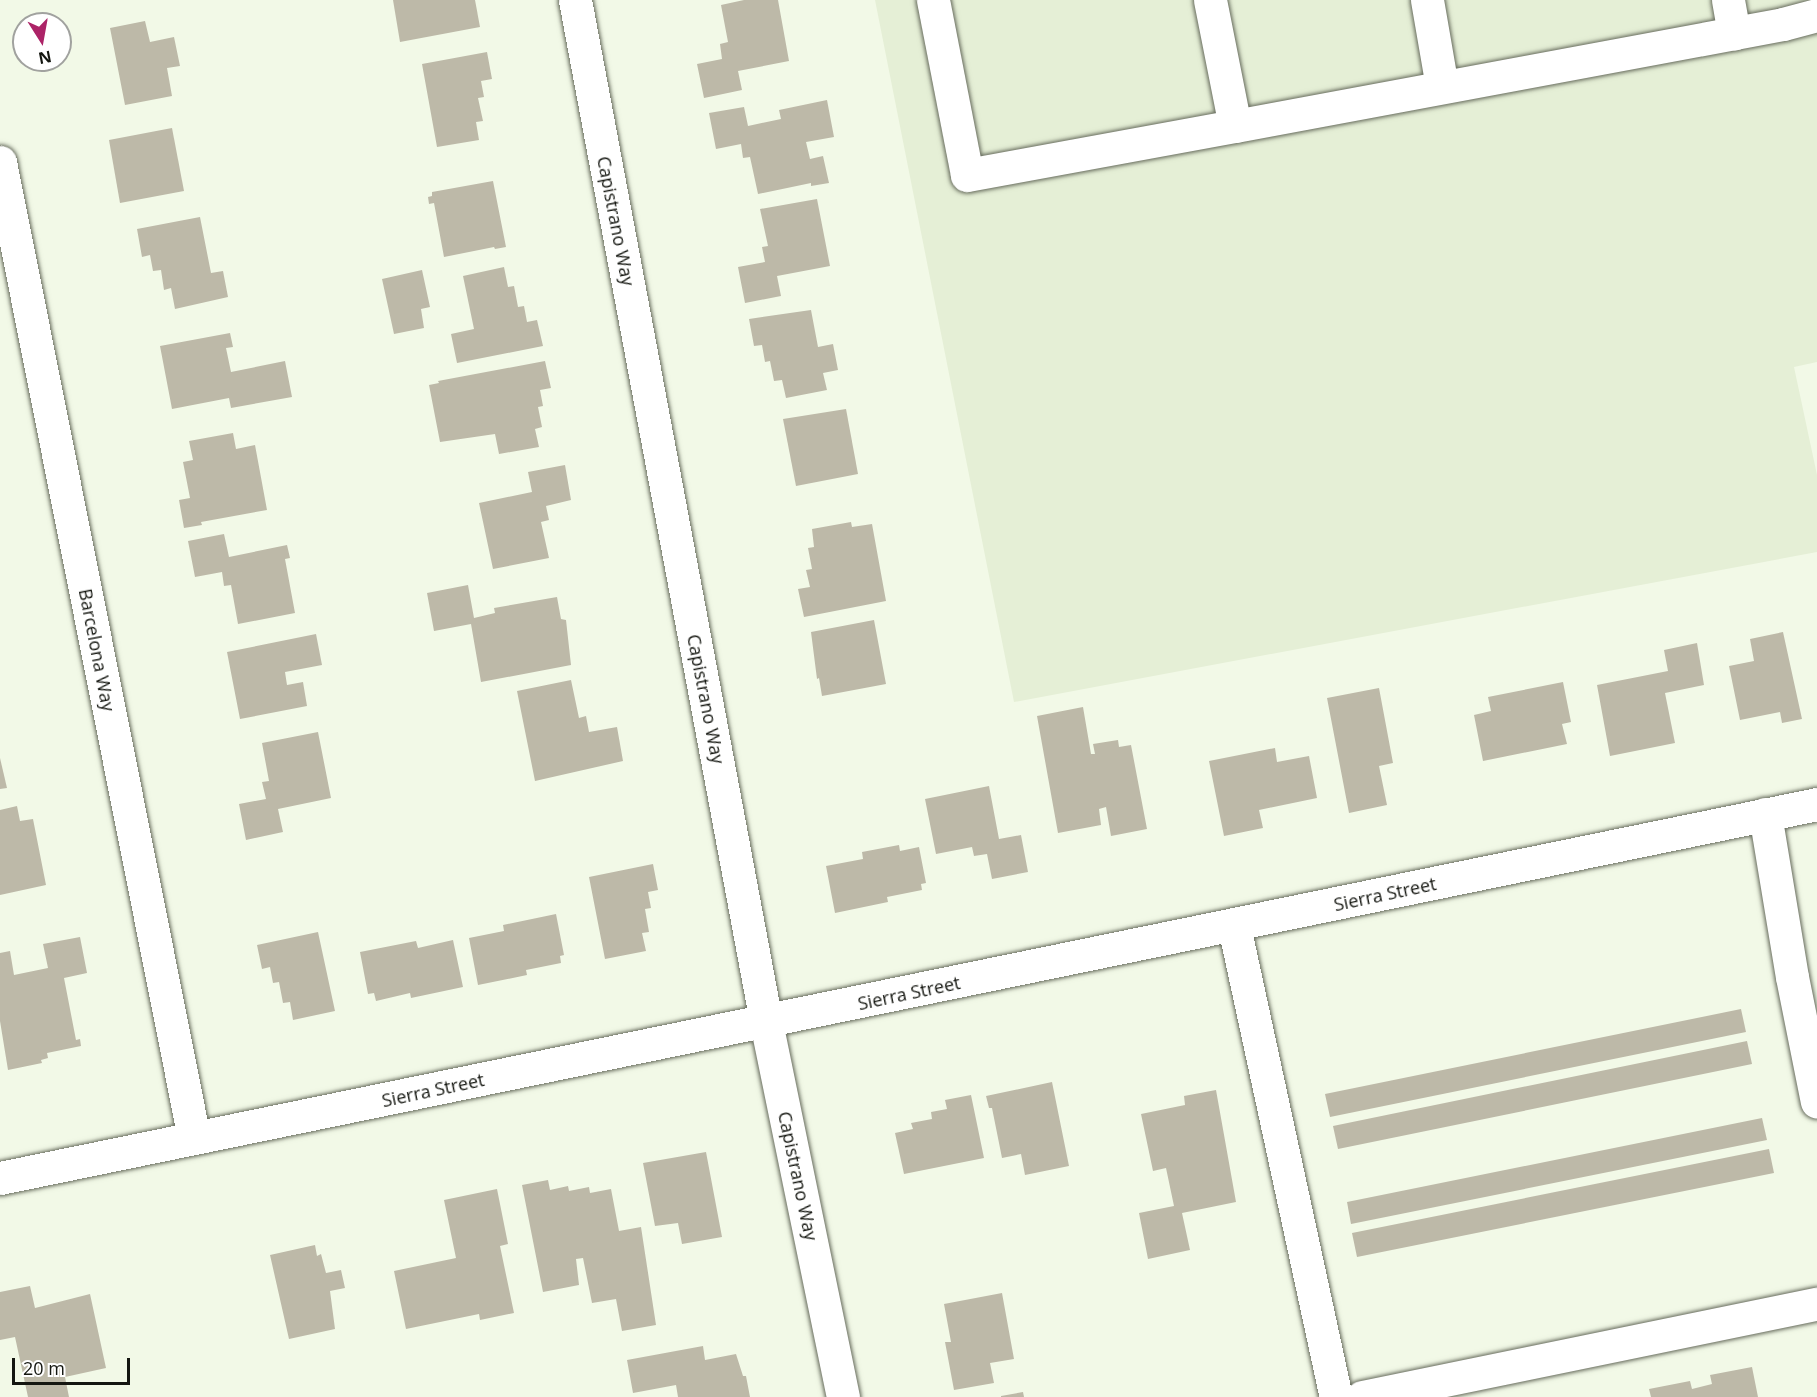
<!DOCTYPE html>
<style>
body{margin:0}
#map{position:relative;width:1817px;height:1397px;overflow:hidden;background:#f2f9e7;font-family:"Open Sans",sans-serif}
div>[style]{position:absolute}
.built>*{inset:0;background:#e5efd6}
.building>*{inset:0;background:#bdb9a8}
.roads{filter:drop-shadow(0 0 2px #676c5d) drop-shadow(0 0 2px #676c5d)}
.minor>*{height:33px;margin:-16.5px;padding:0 16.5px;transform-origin:16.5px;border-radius:16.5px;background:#fff}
span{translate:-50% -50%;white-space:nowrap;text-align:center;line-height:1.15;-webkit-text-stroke:4.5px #fff;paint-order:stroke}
.street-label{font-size:18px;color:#141610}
.north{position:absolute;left:12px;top:12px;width:60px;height:60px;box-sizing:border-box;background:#fff;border:2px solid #a1a29f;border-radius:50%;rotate:169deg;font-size:16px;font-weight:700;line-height:24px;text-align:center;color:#141610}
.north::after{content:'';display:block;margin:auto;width:21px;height:27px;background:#ac2367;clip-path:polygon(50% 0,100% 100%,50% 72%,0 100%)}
.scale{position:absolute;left:12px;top:1358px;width:118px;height:27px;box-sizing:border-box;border:3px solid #141610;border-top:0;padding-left:8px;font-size:18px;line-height:21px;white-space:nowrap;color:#141610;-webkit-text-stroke:4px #fff;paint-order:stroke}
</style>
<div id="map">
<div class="built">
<i style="clip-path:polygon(875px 0,1817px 0,1817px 362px,1794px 367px,1817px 475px,1817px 552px,1014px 702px)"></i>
</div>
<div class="building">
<i style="clip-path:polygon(393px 0,475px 0,480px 27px,400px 42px)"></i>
<i style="clip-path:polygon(744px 0,778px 0,789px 61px,738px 71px,742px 90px,704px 98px,697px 64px,722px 59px,720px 44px,728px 42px,721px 5px)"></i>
<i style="clip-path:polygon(145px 21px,150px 42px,174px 37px,180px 66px,167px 68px,172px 96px,125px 105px,110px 28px)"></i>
<i style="clip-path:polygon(487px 52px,492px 79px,481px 81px,484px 97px,478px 98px,483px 121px,476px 122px,479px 140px,437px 147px,422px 64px)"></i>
<i style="clip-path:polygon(827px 100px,834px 137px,806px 142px,810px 159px,823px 156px,829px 183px,811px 186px,811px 183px,758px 194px,750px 157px,743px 158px,741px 144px,716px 149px,709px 113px,744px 107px,748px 126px,781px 119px,779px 110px)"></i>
<i style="clip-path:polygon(172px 128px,184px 191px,120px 203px,109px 140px)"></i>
<i style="clip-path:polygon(493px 181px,506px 247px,495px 249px,494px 247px,444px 257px,434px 203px,429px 204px,428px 197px,432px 196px,432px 192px)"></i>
<i style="clip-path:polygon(817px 199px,830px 266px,777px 276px,781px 296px,745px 303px,738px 267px,765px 262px,762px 247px,768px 246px,760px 209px)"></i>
<i style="clip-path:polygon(200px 217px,211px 273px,223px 271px,228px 297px,175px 309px,171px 288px,164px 290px,161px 270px,153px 271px,150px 255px,142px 257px,137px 229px)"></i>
<i style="clip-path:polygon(504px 267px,508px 287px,514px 286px,518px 307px,524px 306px,527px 322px,537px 320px,543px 346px,457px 363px,451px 334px,474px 329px,463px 276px)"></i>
<i style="clip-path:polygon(422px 270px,430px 307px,421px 309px,424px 328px,394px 334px,382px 279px)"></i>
<i style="clip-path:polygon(811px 310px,818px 347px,833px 344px,838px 370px,823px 373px,827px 390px,786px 398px,782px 380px,774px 381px,770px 361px,765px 362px,762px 345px,754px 346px,749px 319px)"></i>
<i style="clip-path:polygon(230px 333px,233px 347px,226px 348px,231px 372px,285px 361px,292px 397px,231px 408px,229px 398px,172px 409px,160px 346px)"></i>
<i style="clip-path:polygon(545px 361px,551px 388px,540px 390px,543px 406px,538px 407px,542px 427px,535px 429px,539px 447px,499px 454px,495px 434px,440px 442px,429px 385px,439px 383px,438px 381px)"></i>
<i style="clip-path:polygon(846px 409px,858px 474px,796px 486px,783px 419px)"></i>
<i style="clip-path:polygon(233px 433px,236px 449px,255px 445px,267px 510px,201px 522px,202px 525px,184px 528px,179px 500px,190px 498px,183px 462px,193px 460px,189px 441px)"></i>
<i style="clip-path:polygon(565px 465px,571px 500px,546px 506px,549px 520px,541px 522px,549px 558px,493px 569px,479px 503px,532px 492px,528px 472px)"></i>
<i style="clip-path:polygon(851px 522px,852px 527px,872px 524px,886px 601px,804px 617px,798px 589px,810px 587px,806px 570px,812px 569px,808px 548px,814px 547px,812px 529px)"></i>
<i style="clip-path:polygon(224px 534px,229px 557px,287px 545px,290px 558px,285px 559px,295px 613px,238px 624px,231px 585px,224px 586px,222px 572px,195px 577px,188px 541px)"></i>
<i style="clip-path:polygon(468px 585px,474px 618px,495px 613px,494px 608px,557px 597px,561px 619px,566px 620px,571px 665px,481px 682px,471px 624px,434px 631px,427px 593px)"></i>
<i style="clip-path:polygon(874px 620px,886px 684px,822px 696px,819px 678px,817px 679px,811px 632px)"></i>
<i style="clip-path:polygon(1783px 632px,1802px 719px,1782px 723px,1780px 712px,1740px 720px,1729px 666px,1754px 661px,1750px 639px)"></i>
<i style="clip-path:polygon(316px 634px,322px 665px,285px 672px,287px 685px,303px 682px,307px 706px,240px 719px,227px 652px)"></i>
<i style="clip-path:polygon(1697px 643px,1704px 685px,1665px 693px,1675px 743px,1610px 756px,1597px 685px,1668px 671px,1664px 650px)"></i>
<i style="clip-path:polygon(571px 680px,579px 718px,586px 716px,589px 732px,617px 727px,623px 761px,535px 781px,517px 691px)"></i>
<i style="clip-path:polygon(1563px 682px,1571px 722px,1562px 724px,1567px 744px,1483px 761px,1474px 715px,1491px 711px,1488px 697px)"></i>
<i style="clip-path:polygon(1379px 688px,1393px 763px,1379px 766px,1387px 805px,1349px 813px,1327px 698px)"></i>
<i style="clip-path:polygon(1083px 707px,1091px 754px,1095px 754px,1093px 744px,1118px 740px,1119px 747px,1131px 745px,1147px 829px,1111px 836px,1106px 807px,1099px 809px,1101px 825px,1058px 833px,1037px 716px)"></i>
<i style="clip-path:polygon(318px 732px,331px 798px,278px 809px,283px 832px,246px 840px,239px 804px,266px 799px,262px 782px,269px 781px,262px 743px)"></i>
<i style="clip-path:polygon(1275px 748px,1277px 762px,1309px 756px,1317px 798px,1259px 810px,1263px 828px,1224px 836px,1209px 761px)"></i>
<i style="clip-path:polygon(0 758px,7px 788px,0 789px)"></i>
<i style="clip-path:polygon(989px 786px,999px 839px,1021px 835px,1028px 872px,992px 879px,987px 854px,974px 856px,972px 847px,936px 854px,925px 799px)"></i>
<i style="clip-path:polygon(17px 806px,20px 821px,33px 819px,46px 885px,0 895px,0 810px)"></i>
<i style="clip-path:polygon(899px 845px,900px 851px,919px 847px,926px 883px,921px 884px,922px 890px,887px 897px,888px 902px,835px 913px,826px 866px,863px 859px,862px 852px)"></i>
<i style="clip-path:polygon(653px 864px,658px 890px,648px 892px,651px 908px,645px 909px,649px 932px,642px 933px,646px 951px,605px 959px,589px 877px)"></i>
<i style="clip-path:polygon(556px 914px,564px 955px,560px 956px,561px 963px,526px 970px,527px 975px,478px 985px,469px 938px,504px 931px,503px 925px)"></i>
<i style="clip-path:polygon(318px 932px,335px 1011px,293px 1020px,290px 1002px,283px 1003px,279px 982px,273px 983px,270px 967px,262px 969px,257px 945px)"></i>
<i style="clip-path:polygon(80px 937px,87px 973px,64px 978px,76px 1040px,80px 1039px,81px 1046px,47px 1053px,48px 1058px,41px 1060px,42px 1063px,8px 1070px,0 1021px,0 953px,10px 951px,14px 975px,48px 968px,43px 944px)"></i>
<i style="clip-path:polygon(453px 940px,463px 987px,411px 998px,410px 993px,376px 1001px,374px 993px,368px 994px,360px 952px,416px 941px,418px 948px)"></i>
<i style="clip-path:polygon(1741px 1009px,1746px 1032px,1330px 1117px,1325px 1094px)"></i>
<i style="clip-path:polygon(1747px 1041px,1752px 1064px,1338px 1149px,1333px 1126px)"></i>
<i style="clip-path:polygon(1052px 1082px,1069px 1166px,1025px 1175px,1021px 1154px,1002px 1158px,992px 1108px,989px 1108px,986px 1096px)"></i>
<i style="clip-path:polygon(1216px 1090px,1236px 1202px,1182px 1213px,1190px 1250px,1148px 1259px,1139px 1213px,1174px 1206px,1166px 1168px,1153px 1171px,1141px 1114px,1185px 1105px,1184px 1096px)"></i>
<i style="clip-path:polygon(971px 1095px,984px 1158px,904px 1174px,895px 1133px,913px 1129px,911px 1123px,932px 1119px,931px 1112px,947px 1109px,945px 1100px)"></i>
<i style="clip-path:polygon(1762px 1118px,1767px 1140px,1351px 1224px,1347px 1202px)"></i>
<i style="clip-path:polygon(1769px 1149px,1774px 1173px,1357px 1257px,1352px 1233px)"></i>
<i style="clip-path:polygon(706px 1152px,722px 1237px,682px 1244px,678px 1223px,655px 1226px,643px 1163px)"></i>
<i style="clip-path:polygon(548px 1180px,550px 1190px,568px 1186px,569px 1191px,589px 1187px,590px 1193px,611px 1189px,619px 1231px,641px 1227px,656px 1325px,622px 1331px,616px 1299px,592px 1303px,583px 1258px,576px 1259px,579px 1285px,543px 1292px,522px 1185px)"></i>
<i style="clip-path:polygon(497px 1189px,508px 1244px,500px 1246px,514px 1313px,480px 1320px,479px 1314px,406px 1329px,394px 1271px,456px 1258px,444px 1200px)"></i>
<i style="clip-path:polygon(315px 1245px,317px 1256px,321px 1254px,326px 1273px,341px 1270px,345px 1288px,330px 1291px,335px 1329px,289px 1339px,270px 1255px)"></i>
<i style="clip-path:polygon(30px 1286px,35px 1308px,90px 1294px,106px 1368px,65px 1377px,69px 1397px,28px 1397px,15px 1337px,0 1340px,0 1292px)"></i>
<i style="clip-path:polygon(1002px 1293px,1014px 1359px,990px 1363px,994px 1383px,954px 1390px,945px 1342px,951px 1342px,944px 1304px)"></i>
<i style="clip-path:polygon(703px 1346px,705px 1360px,736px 1354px,743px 1376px,746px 1376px,750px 1397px,678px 1397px,676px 1385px,633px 1393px,627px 1360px)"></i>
<i style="clip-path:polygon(1752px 1367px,1758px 1397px,1651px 1397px,1649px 1389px,1690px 1381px,1692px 1389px,1712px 1384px,1710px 1375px)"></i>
<i style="clip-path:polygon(1023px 1392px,1024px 1397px,1001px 1397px,1001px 1396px)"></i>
</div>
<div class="roads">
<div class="minor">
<i style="left:575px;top:0;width:1040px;rotate:79.41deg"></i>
<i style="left:766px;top:1022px;width:383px;rotate:78.4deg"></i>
<i style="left:933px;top:0;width:178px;rotate:79deg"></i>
<i style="left:967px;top:175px;width:272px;rotate:-10.4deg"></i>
<i style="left:1210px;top:0;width:128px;rotate:78.8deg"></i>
<i style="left:1235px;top:126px;width:557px;rotate:-10.54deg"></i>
<i style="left:1783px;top:24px;width:35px;rotate:-15deg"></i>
<i style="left:1427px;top:0;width:88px;rotate:80.2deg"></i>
<i style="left:1728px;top:0;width:34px;rotate:80deg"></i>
<i style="left:0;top:162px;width:995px;rotate:78.76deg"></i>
<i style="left:1765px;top:814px;width:165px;rotate:80.6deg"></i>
<i style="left:1792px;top:977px;width:127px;rotate:78.7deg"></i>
<i style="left:1234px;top:926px;width:482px;rotate:77.8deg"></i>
<i style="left:0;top:1178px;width:1855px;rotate:-11.63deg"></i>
<i style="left:1362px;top:1397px;width:464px;rotate:-11.6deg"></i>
</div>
</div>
<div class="street-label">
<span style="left:616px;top:221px;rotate:79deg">Capistrano Way</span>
<span style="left:97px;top:650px;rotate:79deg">Barcelona Way</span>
<span style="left:706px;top:699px;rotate:79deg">Capistrano Way</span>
<span style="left:1385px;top:894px;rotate:-12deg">Sierra Street</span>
<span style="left:909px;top:993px;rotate:-12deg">Sierra Street</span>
<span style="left:433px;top:1090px;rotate:-12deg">Sierra Street</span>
<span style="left:798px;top:1176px;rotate:78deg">Capistrano Way</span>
</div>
<div class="north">N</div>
<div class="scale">20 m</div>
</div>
